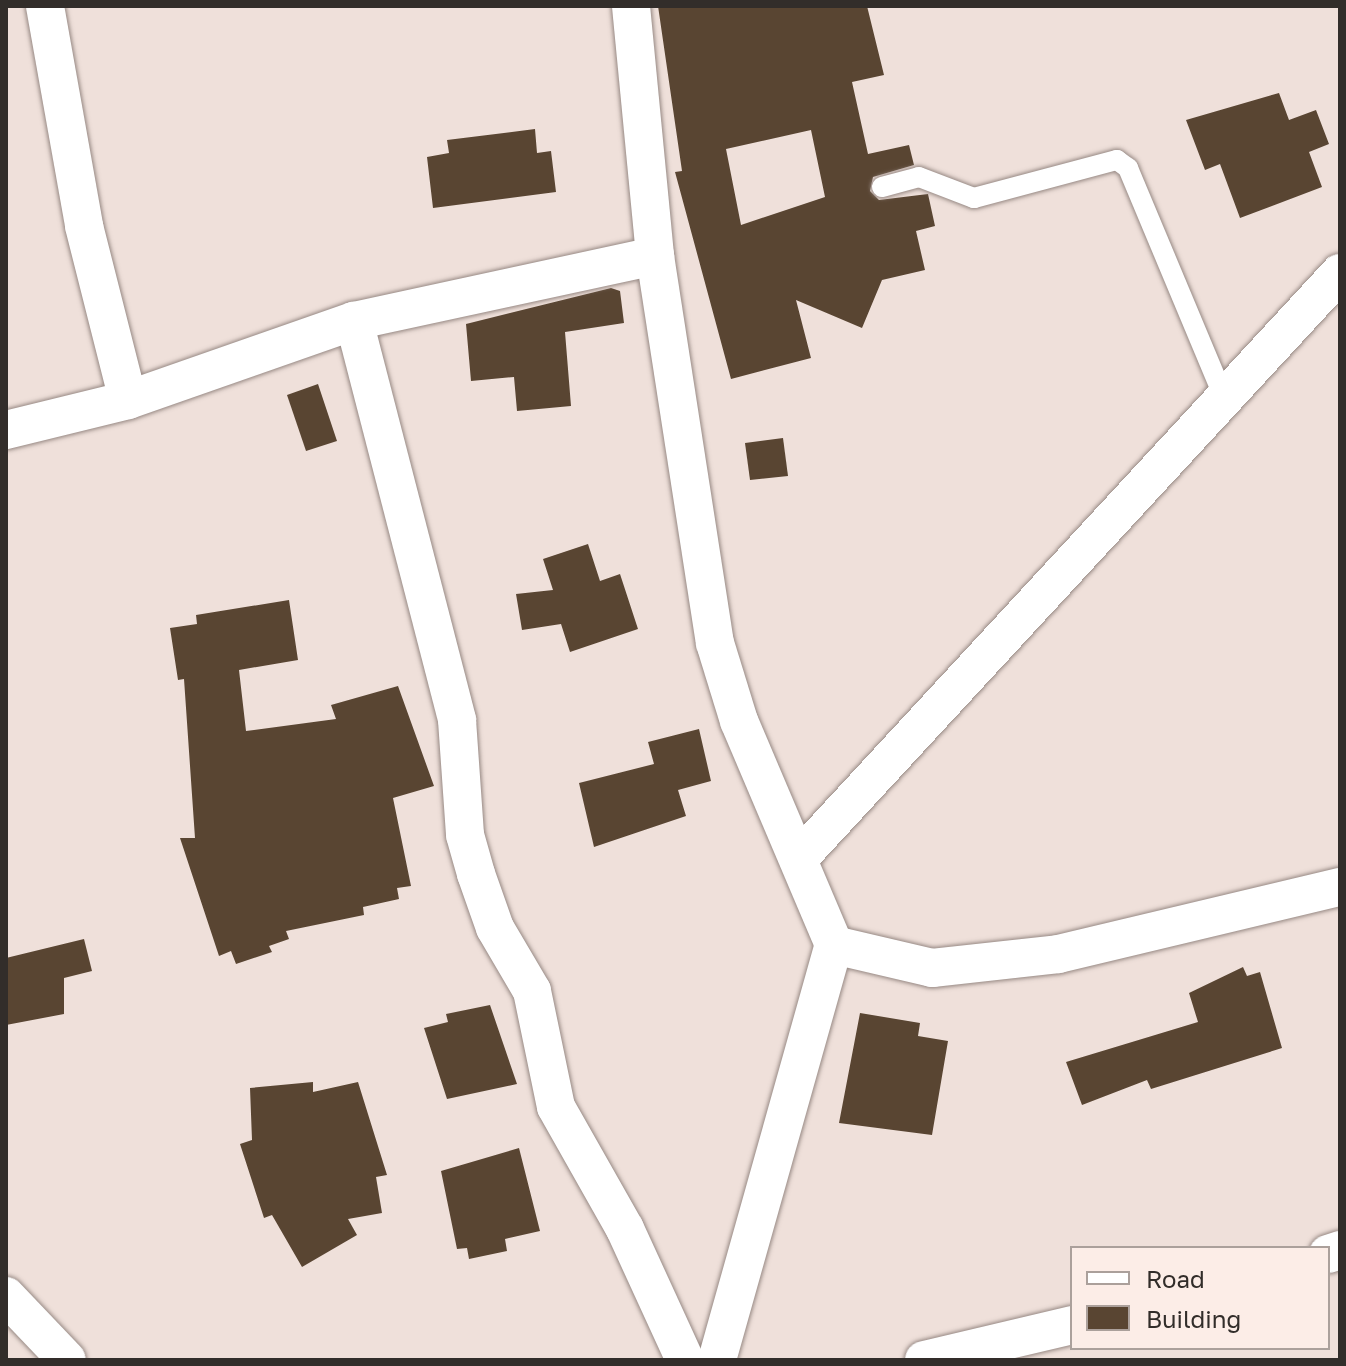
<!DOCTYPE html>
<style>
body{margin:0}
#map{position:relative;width:1346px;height:1366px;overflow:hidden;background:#efe0da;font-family:"Golos Text",sans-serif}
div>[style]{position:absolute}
.building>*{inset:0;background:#594532}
.roads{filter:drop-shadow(0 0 2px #978984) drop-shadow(0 0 2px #978984)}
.service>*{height:20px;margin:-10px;padding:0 10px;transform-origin:10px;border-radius:10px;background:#fff}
.minor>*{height:38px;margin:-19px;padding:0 19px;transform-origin:19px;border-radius:19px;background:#fff}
span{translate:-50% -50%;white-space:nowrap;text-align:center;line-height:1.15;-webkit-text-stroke:8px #fcede7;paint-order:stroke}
.frame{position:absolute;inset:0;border:8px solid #322d2a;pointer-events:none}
.legend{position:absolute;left:1070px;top:1246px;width:260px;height:104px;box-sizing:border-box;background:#fcede7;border:2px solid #aba09b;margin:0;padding:10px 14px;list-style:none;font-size:24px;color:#322d2a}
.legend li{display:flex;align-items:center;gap:16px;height:40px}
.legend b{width:40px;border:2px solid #aba09b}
</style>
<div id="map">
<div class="building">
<i style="clip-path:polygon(evenodd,658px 6px,867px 6px,884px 75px,852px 82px,868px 154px,909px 145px,914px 165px,873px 177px,870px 191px,879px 200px,928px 194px,935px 226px,916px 231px,925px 270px,882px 280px,862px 328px,796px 300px,811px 358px,731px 379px,675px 172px,682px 171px,658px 6px,811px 130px,825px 197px,741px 225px,726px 149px,811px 130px)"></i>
<i style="clip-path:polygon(1279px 93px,1289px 120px,1316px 110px,1329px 144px,1309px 152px,1322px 187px,1240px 218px,1220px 164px,1205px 170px,1186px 120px)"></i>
<i style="clip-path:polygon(535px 129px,537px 153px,551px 151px,556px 192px,433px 208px,427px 157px,449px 153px,447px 140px)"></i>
<i style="clip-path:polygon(611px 288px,620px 291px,624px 323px,565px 332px,571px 406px,517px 411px,514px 377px,471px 381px,466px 324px)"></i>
<i style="clip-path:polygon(318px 384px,337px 441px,306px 451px,287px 395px)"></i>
<i style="clip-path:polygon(783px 438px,788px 476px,750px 480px,745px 443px)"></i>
<i style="clip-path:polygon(588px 544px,600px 581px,620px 574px,638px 629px,570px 652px,561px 624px,522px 630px,516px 594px,553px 590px,543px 559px)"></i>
<i style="clip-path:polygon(289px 600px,298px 660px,239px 670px,246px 731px,336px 719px,331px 705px,398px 686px,434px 786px,393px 798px,411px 886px,397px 888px,399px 899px,363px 907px,364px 915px,286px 931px,289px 939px,269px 946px,272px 952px,236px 964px,231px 951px,219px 956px,180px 838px,195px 838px,184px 679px,178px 680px,170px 628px,197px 624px,196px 615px)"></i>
<i style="clip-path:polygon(699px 729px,711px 781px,678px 790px,686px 816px,594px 847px,579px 783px,654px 764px,648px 742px)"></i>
<i style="clip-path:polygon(84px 939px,92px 971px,64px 978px,64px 1014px,6px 1025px,6px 958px)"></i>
<i style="clip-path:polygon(1243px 967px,1247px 976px,1260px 972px,1282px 1048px,1151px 1089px,1147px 1080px,1082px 1105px,1066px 1062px,1198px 1022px,1189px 993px)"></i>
<i style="clip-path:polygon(490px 1005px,517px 1084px,447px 1099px,424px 1028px,448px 1022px,446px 1014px)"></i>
<i style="clip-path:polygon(860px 1013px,920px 1023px,918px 1036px,948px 1041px,932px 1135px,839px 1123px)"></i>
<i style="clip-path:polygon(313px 1082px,313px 1092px,358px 1082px,387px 1175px,376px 1177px,382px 1213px,348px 1219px,357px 1235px,302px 1267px,272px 1215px,264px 1218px,240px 1144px,252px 1140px,250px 1088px)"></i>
<i style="clip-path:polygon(519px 1148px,540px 1231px,505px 1239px,507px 1251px,469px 1259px,467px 1248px,457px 1249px,441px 1171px)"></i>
</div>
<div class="roads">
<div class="service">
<i style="left:882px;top:187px;width:38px;rotate:-15deg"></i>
<i style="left:919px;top:177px;width:59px;rotate:20.9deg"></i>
<i style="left:974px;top:198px;width:148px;rotate:-14.9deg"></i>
<i style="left:1117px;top:160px;width:14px;rotate:36deg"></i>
<i style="left:1128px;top:168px;width:244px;rotate:67.3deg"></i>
</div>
<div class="minor">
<i style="left:45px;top:6px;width:223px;rotate:79.9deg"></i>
<i style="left:84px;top:226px;width:179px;rotate:75.8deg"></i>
<i style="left:631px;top:6px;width:251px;rotate:84.5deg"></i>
<i style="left:655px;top:256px;width:392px;rotate:81.2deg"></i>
<i style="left:715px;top:643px;width:82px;rotate:72.9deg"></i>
<i style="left:739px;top:721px;width:243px;rotate:67deg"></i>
<i style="left:834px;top:945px;width:101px;rotate:13.2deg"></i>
<i style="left:932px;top:968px;width:127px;rotate:-6.3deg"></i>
<i style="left:1058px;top:954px;width:290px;rotate:-13.4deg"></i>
<i style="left:354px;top:321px;width:412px;rotate:75.5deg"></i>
<i style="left:457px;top:720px;width:115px;rotate:86deg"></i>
<i style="left:465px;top:835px;width:41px;rotate:74.2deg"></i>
<i style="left:476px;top:874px;width:57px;rotate:70.6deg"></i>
<i style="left:495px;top:928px;width:73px;rotate:59.6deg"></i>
<i style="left:532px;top:991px;width:118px;rotate:78.3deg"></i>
<i style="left:556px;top:1107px;width:140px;rotate:60.5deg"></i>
<i style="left:625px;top:1229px;width:144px;rotate:65.4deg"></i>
<i style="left:6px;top:430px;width:126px;rotate:-13.8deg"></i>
<i style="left:128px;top:400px;width:239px;rotate:-19.3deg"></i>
<i style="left:354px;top:321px;width:308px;rotate:-12.2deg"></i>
<i style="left:801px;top:856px;width:794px;rotate:-47.25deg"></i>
<i style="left:1328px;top:1254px;width:13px;rotate:-18deg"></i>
<i style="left:6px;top:1296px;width:88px;rotate:46.4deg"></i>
<i style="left:717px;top:1360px;width:431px;rotate:-74.3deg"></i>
<i style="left:924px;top:1360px;width:152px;rotate:-13.3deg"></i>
</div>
</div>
<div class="frame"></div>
<ul class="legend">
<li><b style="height:10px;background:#fff"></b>Road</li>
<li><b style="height:22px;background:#594532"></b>Building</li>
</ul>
</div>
